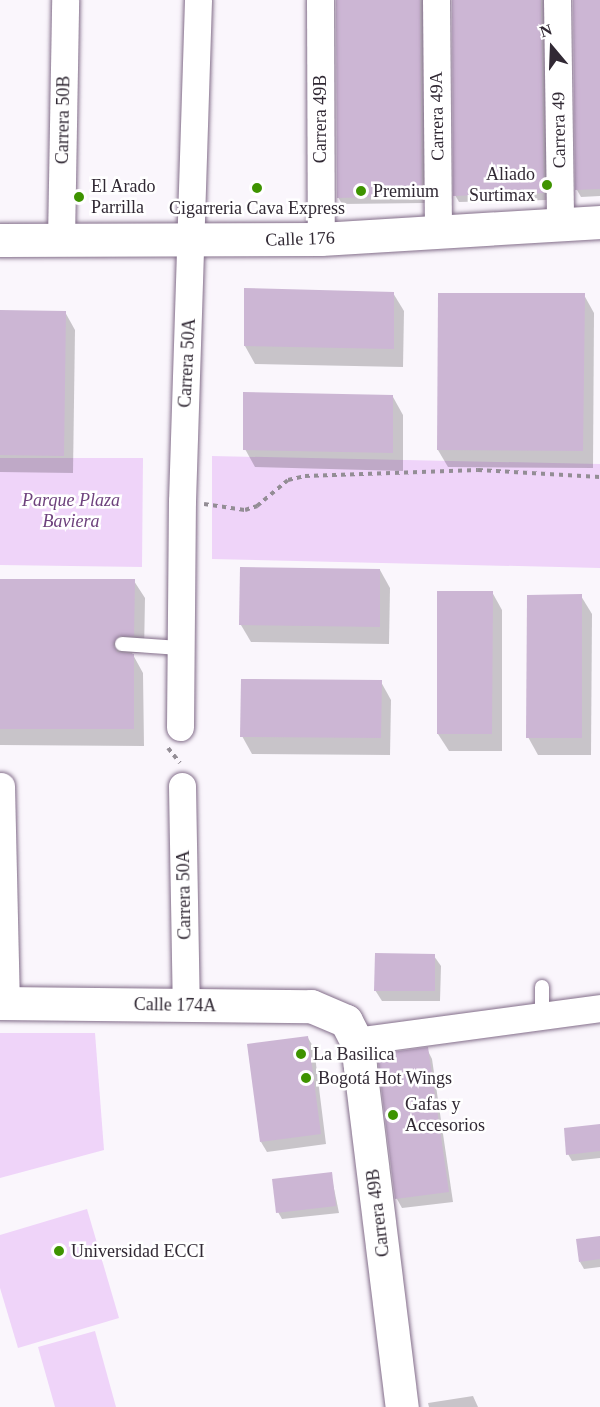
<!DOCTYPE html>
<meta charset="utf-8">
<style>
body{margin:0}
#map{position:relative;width:600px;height:1407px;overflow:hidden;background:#faf6fc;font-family:"Times New Roman",serif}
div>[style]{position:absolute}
.green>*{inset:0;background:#efd4f9}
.shadow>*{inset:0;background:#0003}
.building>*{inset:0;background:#ccb6d4}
.path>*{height:4px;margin-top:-2px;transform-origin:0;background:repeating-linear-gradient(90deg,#938d95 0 4.5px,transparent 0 9px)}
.roads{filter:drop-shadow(0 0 2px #836e8a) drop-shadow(0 0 2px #836e8a)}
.lane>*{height:14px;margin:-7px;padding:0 7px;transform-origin:7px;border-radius:7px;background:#fff}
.street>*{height:27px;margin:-13.5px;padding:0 13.5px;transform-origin:13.5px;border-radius:13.5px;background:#fff}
.secondary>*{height:33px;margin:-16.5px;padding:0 16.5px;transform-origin:16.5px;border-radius:16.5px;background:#fff}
.dots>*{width:16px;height:16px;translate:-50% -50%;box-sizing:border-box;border:3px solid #fff;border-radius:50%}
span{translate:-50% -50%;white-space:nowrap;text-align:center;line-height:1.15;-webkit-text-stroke:5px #fff;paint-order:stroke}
.street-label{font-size:18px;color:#312934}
.poi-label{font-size:18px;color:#312934}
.right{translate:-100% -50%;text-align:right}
.left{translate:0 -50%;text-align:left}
.park-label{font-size:18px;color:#6e427d;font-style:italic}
.north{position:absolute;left:522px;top:18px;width:60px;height:60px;-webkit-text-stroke:4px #fff;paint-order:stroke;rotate:341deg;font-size:16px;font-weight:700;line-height:24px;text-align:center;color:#312934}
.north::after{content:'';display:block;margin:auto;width:21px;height:27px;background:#312934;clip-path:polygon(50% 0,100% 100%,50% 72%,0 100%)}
</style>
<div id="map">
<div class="green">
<i style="clip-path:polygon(212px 456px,600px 464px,600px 568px,212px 559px)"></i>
<i style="clip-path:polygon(0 458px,143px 458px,142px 567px,0 565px)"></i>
<i style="clip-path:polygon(0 1033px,95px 1033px,104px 1150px,0 1178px)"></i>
<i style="clip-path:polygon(87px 1209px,119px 1318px,18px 1348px,0 1288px,0 1235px)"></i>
<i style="clip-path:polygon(95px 1331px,116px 1407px,55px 1407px,38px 1347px)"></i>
</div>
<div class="shadow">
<i style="clip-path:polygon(337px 0,426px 0,425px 203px,342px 204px,338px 197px)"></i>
<i style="clip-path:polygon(453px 0,547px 0,547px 200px,459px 202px,455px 195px)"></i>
<i style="clip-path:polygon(574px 0,600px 0,600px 196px,581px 197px,577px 190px)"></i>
<i style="clip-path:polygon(393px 293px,404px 311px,403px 367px,255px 364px,245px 346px)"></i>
<i style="clip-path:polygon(584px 295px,594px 313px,593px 468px,448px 467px,438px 450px)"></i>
<i style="clip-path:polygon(0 311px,65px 312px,75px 330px,73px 473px,0 472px)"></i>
<i style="clip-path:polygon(393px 397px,403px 415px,403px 471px,255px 467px,245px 449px)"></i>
<i style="clip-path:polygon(380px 570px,390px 588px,389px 644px,251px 642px,241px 625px)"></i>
<i style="clip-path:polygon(0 580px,134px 581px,145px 598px,144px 653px,132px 653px,143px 673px,144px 746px,0 745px)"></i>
<i style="clip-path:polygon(492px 592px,502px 610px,502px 751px,449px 751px,438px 734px)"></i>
<i style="clip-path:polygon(581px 596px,592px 614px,591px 755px,538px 755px,528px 737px)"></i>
<i style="clip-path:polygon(381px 682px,391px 700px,390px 755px,252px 754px,242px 736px)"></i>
<i style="clip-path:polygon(434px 956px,441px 966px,440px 1001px,382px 1001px,375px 990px)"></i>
<i style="clip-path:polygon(308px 1038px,314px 1048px,326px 1144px,267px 1152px,261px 1142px)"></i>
<i style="clip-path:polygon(427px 1049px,432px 1059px,453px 1202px,402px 1208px,397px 1199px)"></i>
<i style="clip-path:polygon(600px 1126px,600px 1158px,572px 1161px,568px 1154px)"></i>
<i style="clip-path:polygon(331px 1174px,339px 1213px,282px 1219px,278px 1212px)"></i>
<i style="clip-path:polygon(600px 1237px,600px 1267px,584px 1269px,580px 1262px)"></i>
<i style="clip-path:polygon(473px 1396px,478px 1407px,429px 1407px,428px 1403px)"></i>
</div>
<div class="building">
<i style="clip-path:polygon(336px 0,420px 0,422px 196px,337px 198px)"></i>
<i style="clip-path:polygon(452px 0,541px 0,544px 193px,453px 196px)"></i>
<i style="clip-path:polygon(573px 0,600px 0,600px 189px,575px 190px)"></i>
<i style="clip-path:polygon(244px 288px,394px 292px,394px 349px,244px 346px)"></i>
<i style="clip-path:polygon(438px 293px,585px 293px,583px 451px,437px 450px)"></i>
<i style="clip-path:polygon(0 310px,66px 311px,64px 456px,0 455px)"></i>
<i style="clip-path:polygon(243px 392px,393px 395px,393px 453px,243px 450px)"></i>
<i style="clip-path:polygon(240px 567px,380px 569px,380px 627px,239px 625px)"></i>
<i style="clip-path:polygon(0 579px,135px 579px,134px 636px,119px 636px,113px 644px,117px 652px,134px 654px,134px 729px,0 729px)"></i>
<i style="clip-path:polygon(437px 591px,493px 591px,492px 734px,437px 734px)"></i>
<i style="clip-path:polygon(582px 594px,582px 738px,526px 738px,527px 595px)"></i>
<i style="clip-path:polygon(241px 679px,382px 680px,381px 738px,240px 737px)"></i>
<i style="clip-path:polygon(375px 953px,435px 954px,435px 991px,374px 991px)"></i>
<i style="clip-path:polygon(308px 1036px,321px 1134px,260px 1142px,247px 1044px)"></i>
<i style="clip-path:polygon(428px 1047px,449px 1192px,395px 1199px,377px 1054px)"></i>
<i style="clip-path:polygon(600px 1124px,600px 1151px,566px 1155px,564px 1128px)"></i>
<i style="clip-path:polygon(332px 1172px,336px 1206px,276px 1213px,272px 1179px)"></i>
<i style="clip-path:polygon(600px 1236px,600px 1259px,579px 1262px,576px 1239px)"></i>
</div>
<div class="path">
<i style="left:204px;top:504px;width:41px;rotate:8.3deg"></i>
<i style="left:245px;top:510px;width:13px;rotate:-18deg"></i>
<i style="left:257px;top:506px;width:40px;rotate:-40deg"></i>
<i style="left:288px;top:480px;width:17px;rotate:-13deg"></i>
<i style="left:305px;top:476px;width:173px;rotate:-2deg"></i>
<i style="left:478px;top:470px;width:122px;rotate:3.3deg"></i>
<i style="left:168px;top:748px;width:19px;rotate:51deg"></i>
</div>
<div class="roads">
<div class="lane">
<i style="left:122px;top:644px;width:58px;rotate:3.9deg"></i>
<i style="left:542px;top:987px;width:29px;rotate:90deg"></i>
</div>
<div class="street">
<i style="left:320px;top:0;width:239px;rotate:89.8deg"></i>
<i style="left:436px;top:0;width:233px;rotate:89.5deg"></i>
<i style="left:557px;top:0;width:224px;rotate:89.2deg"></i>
<i style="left:61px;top:240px;width:240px;rotate:-89deg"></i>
<i style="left:180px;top:727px;width:226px;rotate:-89.5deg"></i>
<i style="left:182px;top:501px;width:501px;rotate:-88.17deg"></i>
<i style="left:1px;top:786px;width:217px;rotate:88.7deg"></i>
<i style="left:182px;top:786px;width:219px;rotate:89deg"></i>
<i style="left:356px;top:1041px;width:246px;rotate:-7.7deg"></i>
</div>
<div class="secondary">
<i style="left:0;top:240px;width:321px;rotate:-0.2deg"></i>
<i style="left:321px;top:239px;width:280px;rotate:-3.5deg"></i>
<i style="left:0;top:1003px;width:311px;rotate:0.6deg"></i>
<i style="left:311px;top:1006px;width:38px;rotate:23deg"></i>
<i style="left:346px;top:1021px;width:22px;rotate:63deg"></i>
<i style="left:356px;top:1041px;width:26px;rotate:81deg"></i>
<i style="left:360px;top:1067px;width:343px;rotate:83deg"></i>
</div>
</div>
<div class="dots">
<i style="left:547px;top:185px;background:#3e9300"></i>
<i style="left:257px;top:188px;background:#3e9300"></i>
<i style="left:361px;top:191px;background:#3e9300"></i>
<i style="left:79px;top:197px;background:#3e9300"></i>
<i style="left:301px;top:1054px;background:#3e9300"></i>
<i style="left:306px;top:1078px;background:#3e9300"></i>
<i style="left:393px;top:1115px;background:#3e9300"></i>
<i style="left:59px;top:1251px;background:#3e9300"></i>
</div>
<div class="street-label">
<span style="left:437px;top:116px;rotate:-91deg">Carrera 49A</span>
<span style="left:320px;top:119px;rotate:-90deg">Carrera 49B</span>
<span style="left:63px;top:120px;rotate:-89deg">Carrera 50B</span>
<span style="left:559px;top:130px;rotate:-91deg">Carrera 49</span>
<span style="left:300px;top:239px;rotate:-2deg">Calle 176</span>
<span style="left:187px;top:363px;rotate:-87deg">Carrera 50A</span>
<span style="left:184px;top:895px;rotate:-91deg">Carrera 50A</span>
<span style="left:175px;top:1005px;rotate:1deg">Calle 174A</span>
<span style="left:378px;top:1213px;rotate:-97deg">Carrera 49B</span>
</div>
<div class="poi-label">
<span class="right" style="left:535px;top:185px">Aliado<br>Surtimax</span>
<span class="left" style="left:91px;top:197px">El Arado<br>Parrilla</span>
<span class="left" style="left:373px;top:191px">Premium</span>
<span style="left:257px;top:208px">Cigarreria Cava Express</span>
<span class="left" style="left:313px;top:1054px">La Basilica</span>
<span class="left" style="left:318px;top:1078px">Bogotá Hot Wings</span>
<span class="left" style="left:405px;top:1115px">Gafas y<br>Accesorios</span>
<span class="left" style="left:71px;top:1251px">Universidad ECCI</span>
</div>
<div class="park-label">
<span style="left:71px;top:511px">Parque Plaza<br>Baviera</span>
</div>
<div class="north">N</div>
</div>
